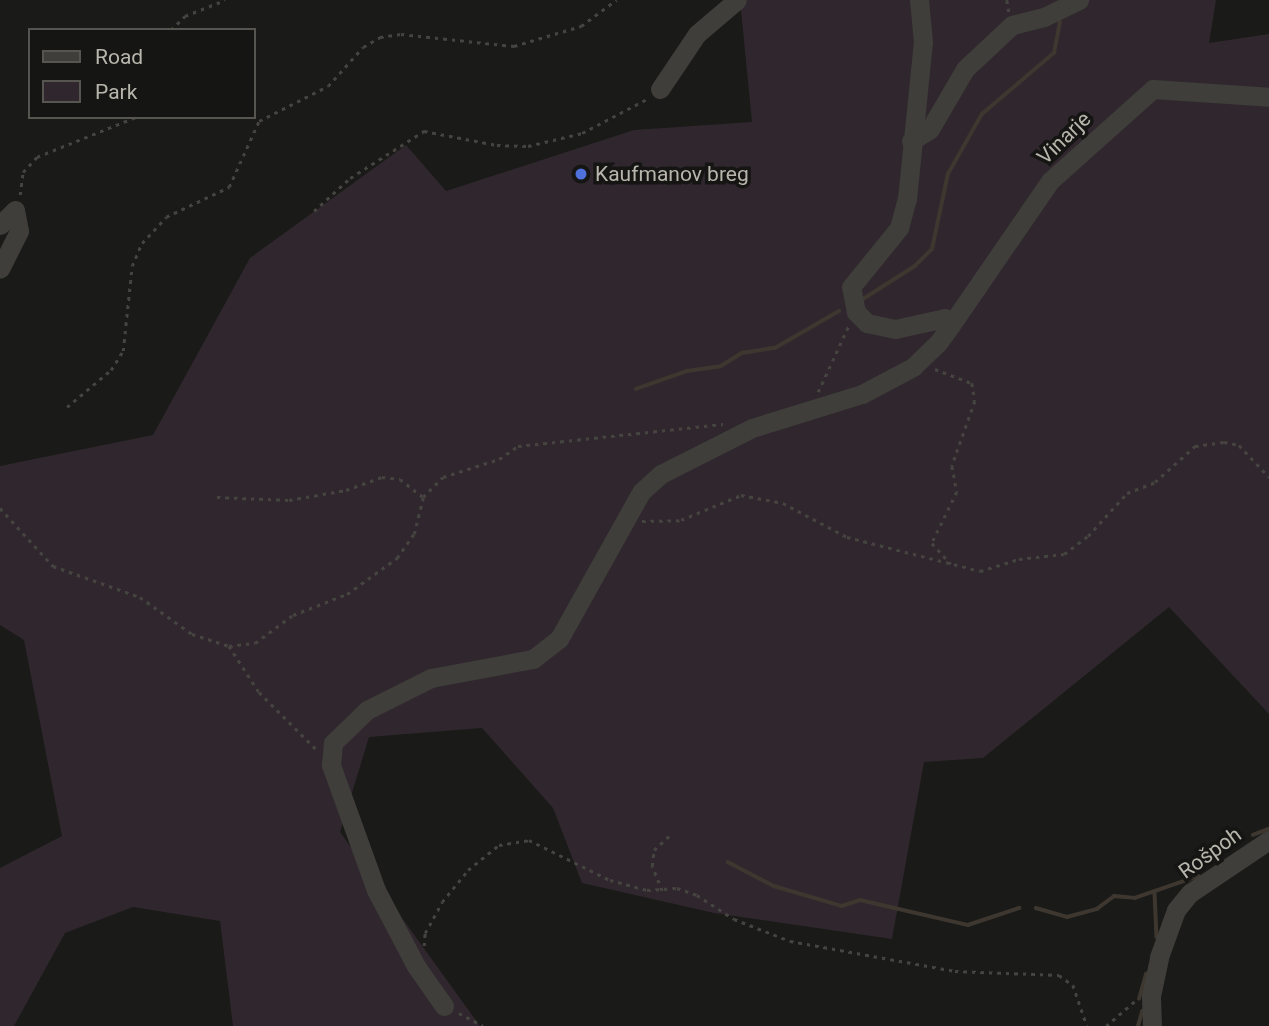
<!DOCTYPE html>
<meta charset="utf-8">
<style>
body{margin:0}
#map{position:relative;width:1269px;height:1026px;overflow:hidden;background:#1a1a18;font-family:Roboto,sans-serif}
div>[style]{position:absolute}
.green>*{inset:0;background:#2f272d}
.stream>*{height:3.5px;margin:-1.75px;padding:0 1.75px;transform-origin:1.75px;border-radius:1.75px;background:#3d3730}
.path>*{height:2.5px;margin-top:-1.25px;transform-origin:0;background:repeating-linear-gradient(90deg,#454440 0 3.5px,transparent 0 8.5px)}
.minor>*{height:19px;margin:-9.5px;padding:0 9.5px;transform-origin:9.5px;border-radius:9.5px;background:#3f3e3a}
.dots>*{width:19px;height:19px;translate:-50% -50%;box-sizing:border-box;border:4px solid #151513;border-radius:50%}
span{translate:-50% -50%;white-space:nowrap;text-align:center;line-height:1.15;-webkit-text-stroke:7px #151513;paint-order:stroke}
.street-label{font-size:21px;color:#b8b6ac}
.poi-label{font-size:21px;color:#b8b6ac}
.left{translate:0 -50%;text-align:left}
.legend{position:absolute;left:28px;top:28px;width:228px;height:91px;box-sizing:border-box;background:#151513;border:2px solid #565550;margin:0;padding:9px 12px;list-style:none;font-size:21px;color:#b8b6ac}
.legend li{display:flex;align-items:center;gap:14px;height:35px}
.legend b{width:35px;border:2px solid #565550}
</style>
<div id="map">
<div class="green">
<i style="clip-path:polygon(740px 0,1216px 0,1209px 43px,1269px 34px,1269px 714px,1169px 607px,983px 758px,924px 762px,892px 939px,714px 913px,582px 883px,553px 808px,482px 728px,369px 737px,340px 832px,480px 1026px,233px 1026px,220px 921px,133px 907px,65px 933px,14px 1026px,0 1026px,0 868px,62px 836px,24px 640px,0 625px,0 466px,153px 435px,250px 258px,406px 145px,446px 191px,634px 130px,752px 122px)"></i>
</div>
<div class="stream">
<i style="left:860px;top:301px;width:65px;rotate:-32.5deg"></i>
<i style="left:915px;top:266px;width:24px;rotate:-45deg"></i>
<i style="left:932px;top:249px;width:77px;rotate:-78deg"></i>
<i style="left:948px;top:174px;width:69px;rotate:-60.5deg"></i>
<i style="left:982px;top:114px;width:94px;rotate:-40.3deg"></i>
<i style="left:1054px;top:53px;width:31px;rotate:-79deg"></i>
<i style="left:636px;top:389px;width:54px;rotate:-19.4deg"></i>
<i style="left:687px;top:371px;width:34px;rotate:-8deg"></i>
<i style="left:721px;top:366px;width:25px;rotate:-32deg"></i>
<i style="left:742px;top:353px;width:33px;rotate:-9deg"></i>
<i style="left:775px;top:348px;width:74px;rotate:-30deg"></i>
<i style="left:1253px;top:835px;width:17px;rotate:-21deg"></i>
<i style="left:728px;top:862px;width:52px;rotate:27.6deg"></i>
<i style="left:774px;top:886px;width:71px;rotate:16.4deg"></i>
<i style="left:842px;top:906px;width:19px;rotate:-18deg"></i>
<i style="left:860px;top:900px;width:111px;rotate:13deg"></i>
<i style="left:968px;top:925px;width:54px;rotate:-18.4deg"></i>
<i style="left:1155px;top:893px;width:44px;rotate:87.4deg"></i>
<i style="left:1036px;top:908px;width:32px;rotate:16deg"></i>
<i style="left:1067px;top:917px;width:31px;rotate:-15deg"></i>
<i style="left:1097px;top:909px;width:21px;rotate:-37deg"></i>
<i style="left:1114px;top:896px;width:21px;rotate:5deg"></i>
<i style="left:1135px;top:898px;width:67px;rotate:-19.2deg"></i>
<i style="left:1139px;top:999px;width:26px;rotate:-74deg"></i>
<i style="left:1138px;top:1026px;width:15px;rotate:-74deg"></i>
</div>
<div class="path">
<i style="left:1007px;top:0;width:12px;rotate:81deg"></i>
<i style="left:171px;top:30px;width:20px;rotate:-45deg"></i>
<i style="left:185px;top:16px;width:43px;rotate:-21.8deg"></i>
<i style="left:20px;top:195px;width:23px;rotate:-83deg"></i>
<i style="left:23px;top:172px;width:21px;rotate:-47deg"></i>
<i style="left:37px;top:157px;width:107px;rotate:-22deg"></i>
<i style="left:314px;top:211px;width:49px;rotate:-42.5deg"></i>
<i style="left:350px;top:178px;width:88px;rotate:-32.4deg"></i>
<i style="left:424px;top:131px;width:74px;rotate:10.9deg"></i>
<i style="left:497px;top:145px;width:31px;rotate:2deg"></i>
<i style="left:528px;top:146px;width:56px;rotate:-13.5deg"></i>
<i style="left:582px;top:133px;width:76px;rotate:-27.6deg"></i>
<i style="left:935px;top:369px;width:40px;rotate:21deg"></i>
<i style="left:972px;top:383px;width:18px;rotate:81deg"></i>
<i style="left:975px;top:401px;width:69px;rotate:109.5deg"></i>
<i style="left:952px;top:466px;width:26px;rotate:79deg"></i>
<i style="left:957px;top:492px;width:57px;rotate:116.1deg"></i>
<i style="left:932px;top:543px;width:28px;rotate:48deg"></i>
<i style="left:818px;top:392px;width:74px;rotate:-65.2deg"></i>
<i style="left:67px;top:407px;width:57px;rotate:-40.1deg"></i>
<i style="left:111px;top:370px;width:22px;rotate:-58deg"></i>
<i style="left:123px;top:351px;width:85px;rotate:-84deg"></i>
<i style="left:132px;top:266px;width:25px;rotate:-67deg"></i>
<i style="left:142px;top:243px;width:35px;rotate:-47deg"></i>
<i style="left:166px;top:217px;width:70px;rotate:-25.5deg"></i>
<i style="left:229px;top:187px;width:72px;rotate:-65.6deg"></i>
<i style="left:259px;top:121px;width:77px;rotate:-26.9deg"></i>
<i style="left:328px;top:86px;width:52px;rotate:-48.1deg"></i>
<i style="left:363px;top:47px;width:20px;rotate:-30deg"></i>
<i style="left:380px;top:37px;width:21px;rotate:-8deg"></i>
<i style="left:401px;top:34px;width:114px;rotate:6.1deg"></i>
<i style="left:514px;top:46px;width:70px;rotate:-16.6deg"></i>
<i style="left:581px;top:26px;width:44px;rotate:-36.6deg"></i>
<i style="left:217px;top:497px;width:72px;rotate:2.4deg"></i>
<i style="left:289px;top:500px;width:58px;rotate:-10deg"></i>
<i style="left:346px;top:490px;width:38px;rotate:-20deg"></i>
<i style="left:382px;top:477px;width:18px;rotate:6deg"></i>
<i style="left:400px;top:479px;width:29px;rotate:38deg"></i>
<i style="left:0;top:508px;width:79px;rotate:47.6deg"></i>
<i style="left:53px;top:566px;width:92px;rotate:19.6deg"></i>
<i style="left:140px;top:597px;width:64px;rotate:35.4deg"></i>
<i style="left:192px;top:634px;width:39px;rotate:18deg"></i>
<i style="left:229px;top:646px;width:26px;rotate:-7deg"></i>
<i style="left:255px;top:643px;width:47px;rotate:-36.4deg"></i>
<i style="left:293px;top:615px;width:58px;rotate:-21.3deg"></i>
<i style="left:347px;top:594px;width:62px;rotate:-35.8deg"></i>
<i style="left:397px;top:558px;width:29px;rotate:-55deg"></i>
<i style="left:414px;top:534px;width:38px;rotate:-76deg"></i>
<i style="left:423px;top:497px;width:28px;rotate:-45deg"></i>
<i style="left:443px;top:477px;width:59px;rotate:-17.8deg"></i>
<i style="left:499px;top:459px;width:23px;rotate:-34deg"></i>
<i style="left:518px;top:446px;width:206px;rotate:-6.1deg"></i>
<i style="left:642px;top:521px;width:39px;rotate:-1deg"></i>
<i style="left:681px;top:520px;width:65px;rotate:-22.6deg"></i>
<i style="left:741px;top:495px;width:43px;rotate:10.8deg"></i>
<i style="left:783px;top:503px;width:72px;rotate:28deg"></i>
<i style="left:847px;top:537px;width:137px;rotate:14.3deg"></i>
<i style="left:980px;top:571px;width:41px;rotate:-17.1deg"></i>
<i style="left:1019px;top:559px;width:45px;rotate:-6.3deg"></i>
<i style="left:1064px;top:554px;width:30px;rotate:-37deg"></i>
<i style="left:1088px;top:536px;width:58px;rotate:-47.8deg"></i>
<i style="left:1127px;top:493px;width:30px;rotate:-21deg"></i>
<i style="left:1155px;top:482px;width:54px;rotate:-42deg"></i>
<i style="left:1195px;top:446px;width:29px;rotate:-8deg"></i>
<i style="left:1224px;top:442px;width:15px;rotate:11deg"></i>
<i style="left:1239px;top:445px;width:44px;rotate:46.8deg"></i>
<i style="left:229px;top:646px;width:55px;rotate:56.9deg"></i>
<i style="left:259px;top:692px;width:82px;rotate:45deg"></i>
<i style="left:662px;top:891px;width:27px;rotate:-112deg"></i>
<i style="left:652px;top:866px;width:16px;rotate:-83deg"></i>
<i style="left:654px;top:850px;width:21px;rotate:-43deg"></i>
<i style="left:424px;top:946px;width:13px;rotate:-86deg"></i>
<i style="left:425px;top:933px;width:35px;rotate:-61deg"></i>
<i style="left:442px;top:902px;width:41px;rotate:-50.9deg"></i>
<i style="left:468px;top:870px;width:40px;rotate:-39deg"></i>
<i style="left:499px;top:845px;width:30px;rotate:-9deg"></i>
<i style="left:529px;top:840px;width:90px;rotate:26.3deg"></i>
<i style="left:610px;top:880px;width:38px;rotate:15deg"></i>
<i style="left:647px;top:890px;width:30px;rotate:-4deg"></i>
<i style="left:677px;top:888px;width:21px;rotate:19deg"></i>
<i style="left:697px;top:895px;width:44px;rotate:33deg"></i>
<i style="left:734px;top:919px;width:60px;rotate:21.4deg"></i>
<i style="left:790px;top:941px;width:168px;rotate:10.3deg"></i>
<i style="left:955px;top:971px;width:104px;rotate:2.2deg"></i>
<i style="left:1059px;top:975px;width:17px;rotate:36deg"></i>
<i style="left:1073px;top:985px;width:43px;rotate:71.1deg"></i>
<i style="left:459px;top:1013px;width:27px;rotate:28deg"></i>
<i style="left:1106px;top:1026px;width:38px;rotate:-41deg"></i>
</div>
<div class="minor">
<i style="left:660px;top:89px;width:66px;rotate:-56.1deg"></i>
<i style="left:697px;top:34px;width:52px;rotate:-40.4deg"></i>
<i style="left:911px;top:141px;width:22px;rotate:-32deg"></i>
<i style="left:930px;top:129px;width:69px;rotate:-59.7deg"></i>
<i style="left:965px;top:69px;width:64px;rotate:-43.1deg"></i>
<i style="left:1012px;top:25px;width:33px;rotate:-14deg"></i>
<i style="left:1044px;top:17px;width:39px;rotate:-26deg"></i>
<i style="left:0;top:225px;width:21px;rotate:-45deg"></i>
<i style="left:15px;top:210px;width:21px;rotate:79deg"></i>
<i style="left:19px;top:231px;width:42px;rotate:116.6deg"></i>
<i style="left:951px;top:325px;width:175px;rotate:-55.5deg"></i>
<i style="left:1050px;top:181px;width:138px;rotate:-41.8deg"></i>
<i style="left:1153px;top:89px;width:116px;rotate:3.9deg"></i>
<i style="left:444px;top:1006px;width:49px;rotate:-125deg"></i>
<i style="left:416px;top:966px;width:86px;rotate:-117.8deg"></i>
<i style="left:376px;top:890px;width:133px;rotate:-109.8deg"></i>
<i style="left:331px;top:765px;width:22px;rotate:-85deg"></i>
<i style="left:333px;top:743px;width:47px;rotate:-44.1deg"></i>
<i style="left:367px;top:710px;width:72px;rotate:-26.6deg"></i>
<i style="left:431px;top:678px;width:104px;rotate:-10.6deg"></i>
<i style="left:533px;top:659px;width:33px;rotate:-38deg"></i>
<i style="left:559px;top:639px;width:168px;rotate:-60.8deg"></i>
<i style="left:641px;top:492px;width:27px;rotate:-42deg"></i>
<i style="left:661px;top:474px;width:102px;rotate:-26.8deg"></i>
<i style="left:752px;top:428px;width:115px;rotate:-17.2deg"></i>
<i style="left:862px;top:394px;width:58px;rotate:-27.9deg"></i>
<i style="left:913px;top:367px;width:35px;rotate:-44deg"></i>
<i style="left:938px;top:343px;width:22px;rotate:-54deg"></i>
<i style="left:951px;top:325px;width:9px;rotate:-131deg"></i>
<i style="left:945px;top:318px;width:51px;rotate:167.6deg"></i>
<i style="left:895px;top:329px;width:29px;rotate:-168deg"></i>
<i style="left:867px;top:323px;width:16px;rotate:-135deg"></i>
<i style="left:856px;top:312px;width:25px;rotate:-101deg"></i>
<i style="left:851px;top:287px;width:76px;rotate:-50.9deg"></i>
<i style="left:899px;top:228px;width:30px;rotate:-75deg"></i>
<i style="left:907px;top:199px;width:158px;rotate:-84.2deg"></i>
<i style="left:923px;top:42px;width:42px;rotate:-95.4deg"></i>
<i style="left:1152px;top:1026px;width:30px;rotate:-92deg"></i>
<i style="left:1151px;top:996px;width:40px;rotate:-78deg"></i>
<i style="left:1159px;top:957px;width:50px;rotate:-70.1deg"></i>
<i style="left:1176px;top:910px;width:22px;rotate:-51deg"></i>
<i style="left:1190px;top:893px;width:95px;rotate:-33.9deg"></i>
</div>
<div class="dots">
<i style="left:581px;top:174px;background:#4e71dc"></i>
</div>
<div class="street-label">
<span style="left:1064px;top:138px;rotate:-44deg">Vinarje</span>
<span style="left:1210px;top:853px;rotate:-36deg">Rošpoh</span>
</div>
<div class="poi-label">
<span class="left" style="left:595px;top:174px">Kaufmanov breg</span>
</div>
<ul class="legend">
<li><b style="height:9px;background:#3f3e3a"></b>Road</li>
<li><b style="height:19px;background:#2f272d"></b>Park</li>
</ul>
</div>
